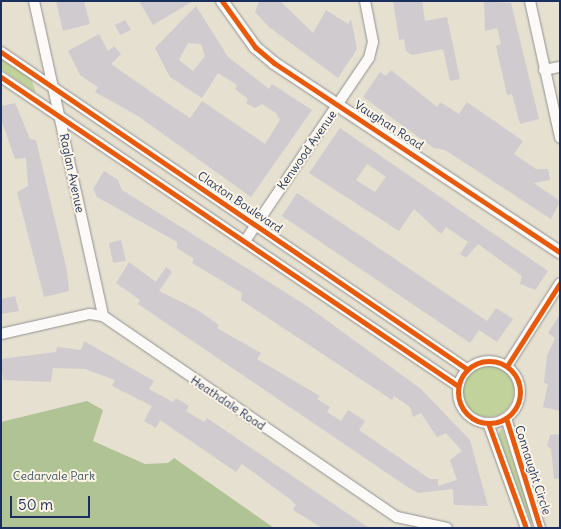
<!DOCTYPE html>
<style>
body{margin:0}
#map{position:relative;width:561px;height:529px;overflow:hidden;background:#e5e0d0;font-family:Delius,sans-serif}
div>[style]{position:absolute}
.green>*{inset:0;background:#c1d29b}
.round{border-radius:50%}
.forest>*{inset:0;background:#afc394}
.building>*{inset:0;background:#d0cbcf}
.roads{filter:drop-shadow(0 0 1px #919191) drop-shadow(0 0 1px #919191)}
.minor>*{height:10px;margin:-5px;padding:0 5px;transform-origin:5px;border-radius:5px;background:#fbfaf8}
.minor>.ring{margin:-5px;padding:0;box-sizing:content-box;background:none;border:10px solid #fbfaf8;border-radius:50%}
.tertiary>*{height:12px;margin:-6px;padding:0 6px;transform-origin:6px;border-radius:6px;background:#fbfaf8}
.cycleway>*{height:5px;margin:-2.5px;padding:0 2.5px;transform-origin:2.5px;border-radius:2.5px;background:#e8590c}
.cycleway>.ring{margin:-2.5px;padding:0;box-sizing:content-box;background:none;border:5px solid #e8590c;border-radius:50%}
span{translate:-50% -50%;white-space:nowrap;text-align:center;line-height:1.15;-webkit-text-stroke:4px #fcf5e5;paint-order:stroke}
.street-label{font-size:12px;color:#1b2f5e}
.park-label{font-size:12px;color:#3d5562}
.frame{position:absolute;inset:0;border:2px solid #1b2f5e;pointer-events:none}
.scale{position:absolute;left:10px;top:496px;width:80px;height:22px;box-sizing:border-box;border:2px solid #1b2f5e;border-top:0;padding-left:6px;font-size:15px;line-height:18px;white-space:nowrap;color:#1b2f5e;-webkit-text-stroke:4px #fcf5e5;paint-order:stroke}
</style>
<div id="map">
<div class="green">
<i style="clip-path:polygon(1px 58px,31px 78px,36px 93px,1px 69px)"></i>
<i class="round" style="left:462px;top:365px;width:52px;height:52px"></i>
<i style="clip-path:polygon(502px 428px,533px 521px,531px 523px,497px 436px)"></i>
</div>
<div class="forest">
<i style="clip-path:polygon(87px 401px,103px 410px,93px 441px,145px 464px,168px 463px,174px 458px,274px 528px,1px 528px,1px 422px)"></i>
</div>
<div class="building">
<i style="clip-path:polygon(56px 1px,84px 1px,90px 24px,63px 31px)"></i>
<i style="clip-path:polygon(139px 1px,193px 1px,153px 25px)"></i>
<i style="clip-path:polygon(259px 1px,280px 1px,313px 33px,326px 10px,348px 24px,351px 19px,357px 49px,338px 78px,269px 27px,255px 12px)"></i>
<i style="clip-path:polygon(393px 1px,422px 1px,425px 21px,447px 17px,460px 79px,450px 81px,443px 49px,412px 55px,406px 51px,404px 39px,399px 40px)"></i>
<i style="clip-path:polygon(484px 1px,511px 3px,539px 119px,520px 124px,512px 94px,507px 95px,496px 46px,501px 44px,497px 28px,485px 31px)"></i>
<i style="clip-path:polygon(evenodd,196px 6px,228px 57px,269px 89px,272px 84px,312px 110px,251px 197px,138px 116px,95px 92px,98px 87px,80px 75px,68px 51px,99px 34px,108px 51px,114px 46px,121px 54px,111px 64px,170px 105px,190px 118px,202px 101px,265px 144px,280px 120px,276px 113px,262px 104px,255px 108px,246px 103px,248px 99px,235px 89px,237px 85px,218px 73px,202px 98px,170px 77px,155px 48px,196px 6px,188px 43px,201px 44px,205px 56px,193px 71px,179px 60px,188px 43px)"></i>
<i style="clip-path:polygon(125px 20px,131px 30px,120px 35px,115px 25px)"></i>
<i style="clip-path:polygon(391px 70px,437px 107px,440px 102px,459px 114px,467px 102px,523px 141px,514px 154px,536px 169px,548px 169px,550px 180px,534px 183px,560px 201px,551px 219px,445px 150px,434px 148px,363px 97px,380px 72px,386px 76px)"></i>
<i style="clip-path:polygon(15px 103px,30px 139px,36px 140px,67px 271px,69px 291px,44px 297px,17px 192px,28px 186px,26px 158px,15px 159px,1px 119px,1px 106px)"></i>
<i style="clip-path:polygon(evenodd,340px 128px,548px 271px,535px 290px,520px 284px,522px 276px,478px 244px,466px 258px,460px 254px,468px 242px,446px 227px,441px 234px,414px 209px,399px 231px,309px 173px,340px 128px,367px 164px,386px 177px,375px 192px,356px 180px,367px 164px)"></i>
<i style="clip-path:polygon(104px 171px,118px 180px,122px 190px,307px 306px,421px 389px,470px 440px,488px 506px,454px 505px,453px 489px,418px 493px,406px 486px,138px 304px,140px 300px,116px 283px,129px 262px,156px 282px,166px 267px,172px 272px,159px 291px,196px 309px,219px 325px,217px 328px,261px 353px,257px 359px,320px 396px,317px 399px,330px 407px,327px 412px,341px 421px,348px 410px,365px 421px,359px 430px,430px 479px,438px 479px,438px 486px,457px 480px,450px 460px,462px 451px,446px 433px,437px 437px,421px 413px,413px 417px,410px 407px,394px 396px,392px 400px,241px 300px,242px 293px,192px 263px,194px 259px,177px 248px,177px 242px,97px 197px,93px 189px)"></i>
<i style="clip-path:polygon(297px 193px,487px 321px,496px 308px,513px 319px,497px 342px,479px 330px,470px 343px,282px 216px)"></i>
<i style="clip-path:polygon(121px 240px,126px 261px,113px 263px,109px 243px)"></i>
<i style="clip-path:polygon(15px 296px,19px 311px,1px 314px,1px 299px)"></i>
<i style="clip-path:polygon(560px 314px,560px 411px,543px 407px,548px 384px,544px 383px,547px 356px,555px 338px,548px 333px)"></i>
<i style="clip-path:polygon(84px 341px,154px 381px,149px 389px,173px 402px,176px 398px,189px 406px,186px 411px,204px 422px,207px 418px,369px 528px,322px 528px,293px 510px,296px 505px,291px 500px,242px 464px,236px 472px,160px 420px,156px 428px,144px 421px,152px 406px,112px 386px,115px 380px,85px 369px,53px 368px,51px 382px,3px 380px,1px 359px,56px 352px,57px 347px,81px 350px)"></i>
<i style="clip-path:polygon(560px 434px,560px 478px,554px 479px,551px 449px,547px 446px,550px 435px)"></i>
</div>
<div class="roads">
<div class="minor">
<i style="left:34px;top:1px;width:322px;rotate:77.6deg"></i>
<i style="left:530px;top:1px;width:140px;rotate:77.6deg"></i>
<i style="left:1px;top:52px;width:564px;rotate:34.23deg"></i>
<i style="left:544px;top:70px;width:16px;rotate:-11deg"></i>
<i style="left:1px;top:77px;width:552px;rotate:34.06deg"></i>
<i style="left:245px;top:241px;width:221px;rotate:-55.9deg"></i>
<i style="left:369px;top:58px;width:16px;rotate:-76deg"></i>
<i style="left:373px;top:42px;width:42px;rotate:-101deg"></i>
<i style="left:1px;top:334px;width:91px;rotate:-12.7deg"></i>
<i style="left:90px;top:314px;width:13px;rotate:9deg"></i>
<i style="left:103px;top:316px;width:356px;rotate:34.4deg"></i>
<i style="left:397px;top:517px;width:51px;rotate:12.4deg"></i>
<i class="ring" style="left:458px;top:361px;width:52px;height:52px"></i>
<i style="left:507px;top:366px;width:98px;rotate:-57.4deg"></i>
<i style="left:506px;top:418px;width:115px;rotate:72.8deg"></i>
<i style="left:488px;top:423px;width:112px;rotate:70.1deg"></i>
</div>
<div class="tertiary">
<i style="left:222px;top:1px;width:57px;rotate:54.3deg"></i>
<i style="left:255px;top:47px;width:25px;rotate:40deg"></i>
<i style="left:274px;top:63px;width:343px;rotate:33.5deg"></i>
</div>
</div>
<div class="cycleway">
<i style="left:222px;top:1px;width:57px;rotate:54.3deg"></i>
<i style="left:255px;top:47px;width:25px;rotate:40deg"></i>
<i style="left:274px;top:63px;width:343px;rotate:33.5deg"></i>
<i style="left:1px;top:52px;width:564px;rotate:34.23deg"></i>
<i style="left:1px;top:77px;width:552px;rotate:34.06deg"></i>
<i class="ring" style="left:458px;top:361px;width:57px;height:57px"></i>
<i style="left:507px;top:366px;width:98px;rotate:-57.4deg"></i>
<i style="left:506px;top:418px;width:115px;rotate:72.8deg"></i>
<i style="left:488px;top:423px;width:112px;rotate:70.1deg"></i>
</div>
<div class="street-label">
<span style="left:389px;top:125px;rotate:33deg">Vaughan Road</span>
<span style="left:307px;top:150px;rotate:-55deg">Kenwood Avenue</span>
<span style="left:72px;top:173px;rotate:78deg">Raglan Avenue</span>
<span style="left:240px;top:202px;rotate:34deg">Claxton Boulevard</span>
<span style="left:228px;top:403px;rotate:34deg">Heathdale Road</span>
<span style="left:533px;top:470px;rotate:72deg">Connaught Circle</span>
</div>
<div class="park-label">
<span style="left:54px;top:476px">Cedarvale Park</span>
</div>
<div class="frame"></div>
<div class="scale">50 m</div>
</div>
